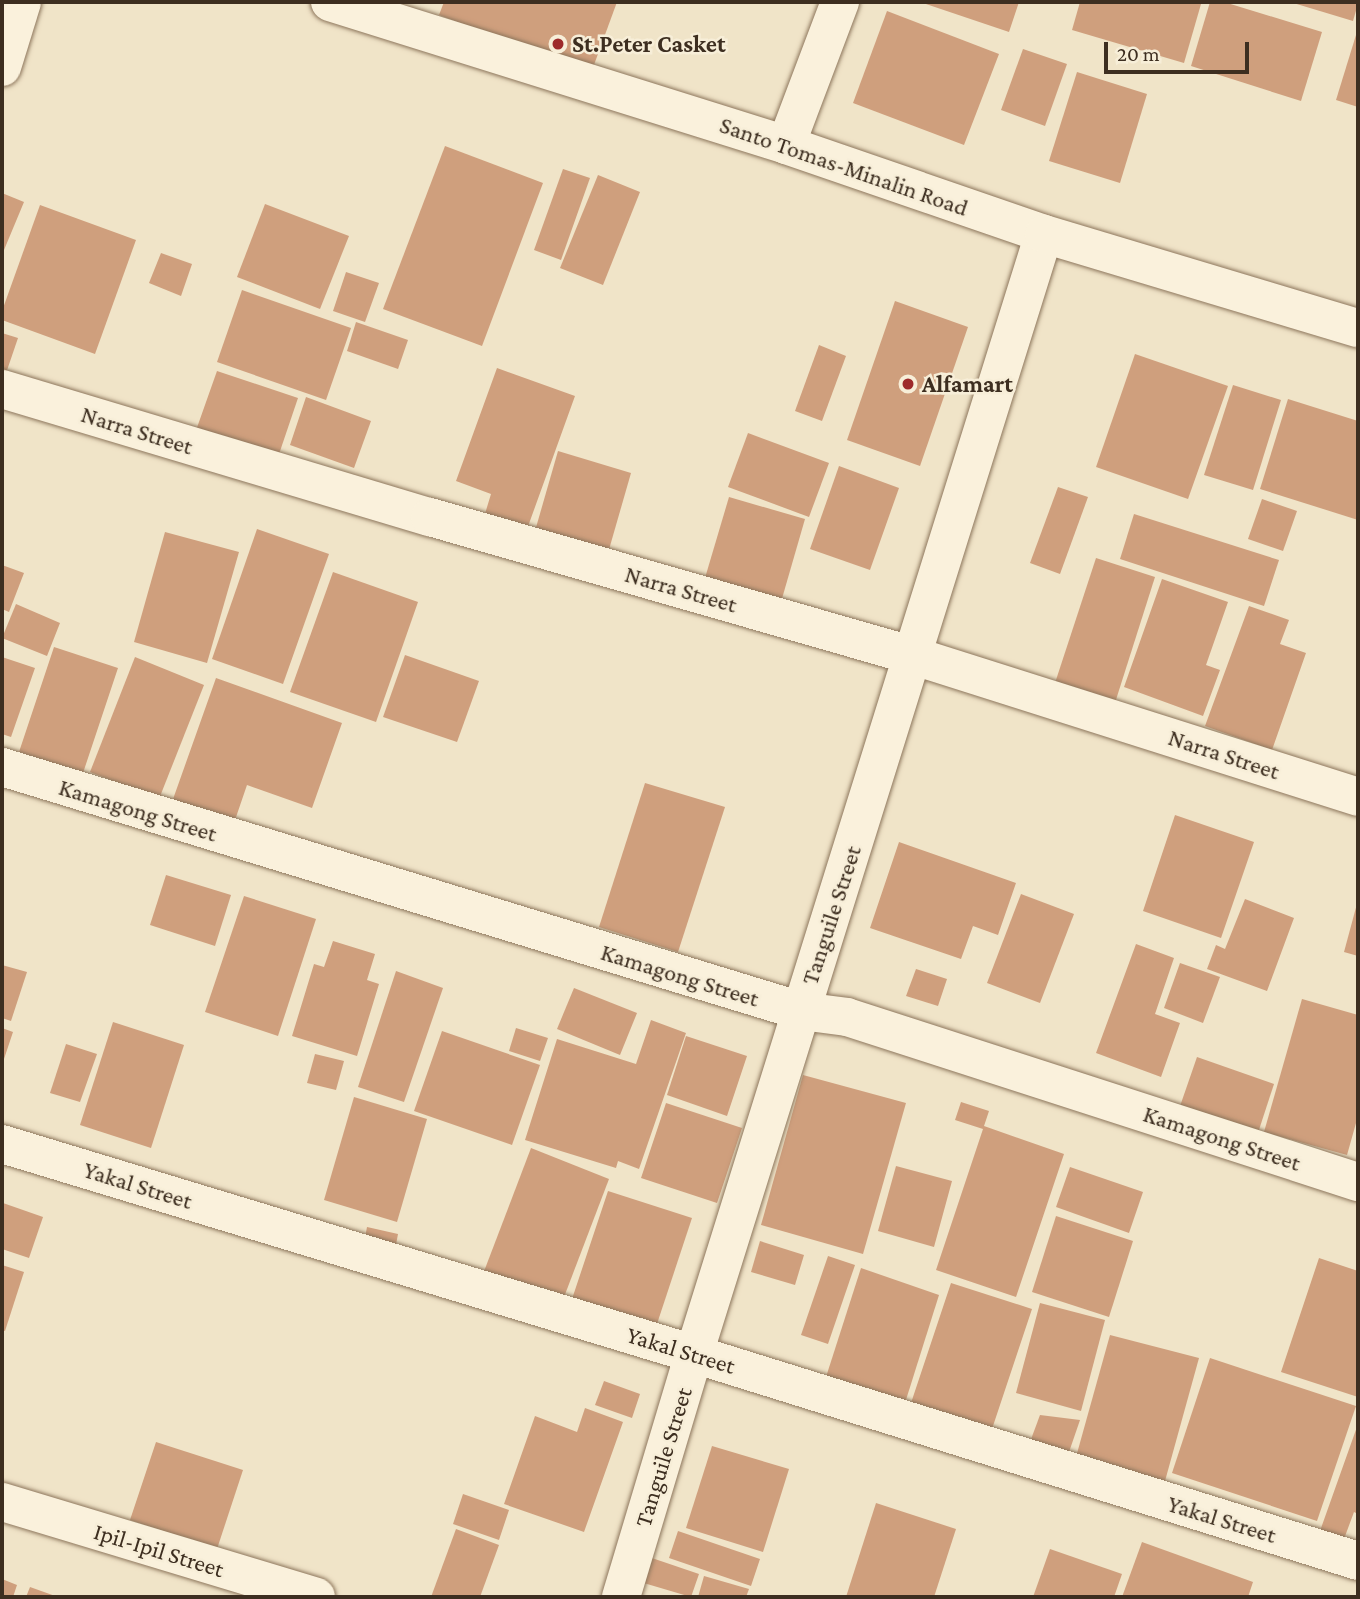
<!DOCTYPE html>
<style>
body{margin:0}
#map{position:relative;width:1360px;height:1599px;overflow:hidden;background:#f0e4c8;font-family:"Crimson Pro",serif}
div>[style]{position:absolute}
.building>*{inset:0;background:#cf9f7d}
.roads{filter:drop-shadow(0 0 2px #8d765c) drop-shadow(0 0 2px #8d765c)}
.street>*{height:38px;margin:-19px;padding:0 19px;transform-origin:19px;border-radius:19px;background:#faf1dc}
.secondary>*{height:38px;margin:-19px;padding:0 19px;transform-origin:19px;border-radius:19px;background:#faf1dc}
.dots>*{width:19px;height:19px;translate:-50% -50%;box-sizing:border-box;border:4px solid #f7eed8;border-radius:50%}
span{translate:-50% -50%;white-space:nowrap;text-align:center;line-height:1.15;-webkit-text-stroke:5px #f7eed8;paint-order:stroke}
.poi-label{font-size:24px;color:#3d2e20;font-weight:700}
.left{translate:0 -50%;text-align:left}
.street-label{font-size:24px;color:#3d2e20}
.frame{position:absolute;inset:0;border:4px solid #3d2e20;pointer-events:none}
.scale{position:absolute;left:1104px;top:42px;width:145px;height:32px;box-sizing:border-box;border:4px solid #3d2e20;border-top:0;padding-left:9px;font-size:21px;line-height:24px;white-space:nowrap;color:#3d2e20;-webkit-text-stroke:5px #f7eed8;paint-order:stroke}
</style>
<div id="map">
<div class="building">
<i style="clip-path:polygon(444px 2px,617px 2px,591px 73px,439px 15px)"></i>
<i style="clip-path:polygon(920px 2px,1019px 2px,1009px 32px)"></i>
<i style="clip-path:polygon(1080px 2px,1193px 2px,1201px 4px,1184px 63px,1072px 30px)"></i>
<i style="clip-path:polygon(1210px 2px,1224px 2px,1322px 32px,1301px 101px,1191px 66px)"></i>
<i style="clip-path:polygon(1290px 2px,1358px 2px,1358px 4px,1353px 21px)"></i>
<i style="clip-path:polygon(887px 11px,999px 54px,964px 145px,853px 103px)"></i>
<i style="clip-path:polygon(1356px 35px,1358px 36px,1358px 107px,1336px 100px)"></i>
<i style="clip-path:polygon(1023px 49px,1067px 64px,1045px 126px,1001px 110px)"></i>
<i style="clip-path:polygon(1077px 72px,1147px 94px,1120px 183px,1049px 161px)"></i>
<i style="clip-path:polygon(445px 146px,543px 183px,482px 346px,383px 309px)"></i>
<i style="clip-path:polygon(563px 169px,590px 178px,561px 260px,534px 250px)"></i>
<i style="clip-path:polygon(598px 175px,640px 192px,603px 285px,560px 268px)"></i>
<i style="clip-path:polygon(2px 193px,24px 202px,4px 250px,2px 250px)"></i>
<i style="clip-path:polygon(265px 204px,349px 236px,320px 309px,237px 277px)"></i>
<i style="clip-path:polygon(40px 205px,136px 240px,95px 354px,2px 320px,2px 311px)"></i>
<i style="clip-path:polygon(161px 253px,192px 264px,181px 296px,149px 283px)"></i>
<i style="clip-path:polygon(346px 272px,379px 283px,365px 322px,333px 311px)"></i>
<i style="clip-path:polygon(242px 290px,351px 328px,326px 400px,217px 362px)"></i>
<i style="clip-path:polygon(895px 301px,968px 327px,920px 466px,847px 440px)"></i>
<i style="clip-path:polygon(356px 322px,408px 340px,398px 369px,347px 351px)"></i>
<i style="clip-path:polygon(2px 333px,18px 338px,2px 385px)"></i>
<i style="clip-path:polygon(819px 345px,846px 356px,822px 421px,795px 411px)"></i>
<i style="clip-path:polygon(1135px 354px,1228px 386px,1188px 499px,1096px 467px)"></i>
<i style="clip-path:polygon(497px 368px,575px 396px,526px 532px,484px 517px,491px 494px,456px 481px)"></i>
<i style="clip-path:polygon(217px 371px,298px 398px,276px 463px,194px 436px)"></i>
<i style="clip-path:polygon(1233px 385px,1281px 400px,1253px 490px,1204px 475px)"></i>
<i style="clip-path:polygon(306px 397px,371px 421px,354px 468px,290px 445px)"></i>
<i style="clip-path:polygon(1288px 399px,1358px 421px,1358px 520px,1260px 489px)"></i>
<i style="clip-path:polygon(748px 433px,829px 463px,809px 517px,728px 487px)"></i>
<i style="clip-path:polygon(558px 451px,631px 473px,608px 553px,535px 531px)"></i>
<i style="clip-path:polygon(839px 466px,899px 488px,870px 570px,810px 549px)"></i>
<i style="clip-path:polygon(1058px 487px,1088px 497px,1060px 574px,1030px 563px)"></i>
<i style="clip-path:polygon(729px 497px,805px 519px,781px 602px,705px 578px)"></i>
<i style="clip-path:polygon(1262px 499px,1297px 511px,1283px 551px,1248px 539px)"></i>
<i style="clip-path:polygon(1134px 514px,1279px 560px,1264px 606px,1120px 559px)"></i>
<i style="clip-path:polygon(257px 529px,329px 554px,283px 684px,212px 659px)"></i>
<i style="clip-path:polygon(165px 532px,239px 552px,207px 663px,134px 642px)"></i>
<i style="clip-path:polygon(1096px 558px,1155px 577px,1114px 706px,1054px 686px)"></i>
<i style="clip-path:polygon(2px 565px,24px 573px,9px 612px,2px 609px)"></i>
<i style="clip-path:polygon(333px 572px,418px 602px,376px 722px,290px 692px)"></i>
<i style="clip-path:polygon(1162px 579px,1228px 602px,1206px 665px,1220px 670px,1203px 716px,1124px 687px)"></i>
<i style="clip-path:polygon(16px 604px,60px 623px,47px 656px,2px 638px)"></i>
<i style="clip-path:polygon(1249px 606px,1289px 620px,1280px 644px,1306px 653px,1272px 750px,1205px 726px)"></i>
<i style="clip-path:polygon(54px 647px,118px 668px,83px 773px,19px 752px)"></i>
<i style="clip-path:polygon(405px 655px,479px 681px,457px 742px,383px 717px)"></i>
<i style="clip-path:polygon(2px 657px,35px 668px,11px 737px,2px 734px)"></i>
<i style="clip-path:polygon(135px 657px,204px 685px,159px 799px,90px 772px)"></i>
<i style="clip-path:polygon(216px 678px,342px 723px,312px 808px,247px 785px,234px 823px,172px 802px)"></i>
<i style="clip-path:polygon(645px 783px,725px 807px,678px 952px,599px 927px)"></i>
<i style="clip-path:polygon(1175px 815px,1254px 842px,1221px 938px,1143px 911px)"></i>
<i style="clip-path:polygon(899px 842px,1016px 883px,998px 935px,973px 926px,961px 959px,870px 928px)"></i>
<i style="clip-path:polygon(166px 875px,231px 895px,215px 946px,150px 925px)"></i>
<i style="clip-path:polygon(1021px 894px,1074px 914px,1040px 1003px,987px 983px)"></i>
<i style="clip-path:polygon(244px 896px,316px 919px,278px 1036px,205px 1012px)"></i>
<i style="clip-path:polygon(1245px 899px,1294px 918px,1267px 991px,1207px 969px,1216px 945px,1225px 949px)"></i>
<i style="clip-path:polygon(1358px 900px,1358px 956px,1344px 952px)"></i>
<i style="clip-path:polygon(333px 941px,375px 954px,367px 980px,379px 984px,357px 1056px,292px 1036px,314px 964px,324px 967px)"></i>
<i style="clip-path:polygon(1136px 944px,1174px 958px,1155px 1014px,1180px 1023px,1161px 1077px,1096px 1053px)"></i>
<i style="clip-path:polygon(1180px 963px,1220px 977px,1203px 1023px,1164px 1008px)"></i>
<i style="clip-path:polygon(2px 965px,27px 972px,11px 1021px,2px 1018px)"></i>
<i style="clip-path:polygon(916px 969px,947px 979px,938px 1006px,906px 996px)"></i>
<i style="clip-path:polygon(396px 971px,443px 988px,404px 1102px,358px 1087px)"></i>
<i style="clip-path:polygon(574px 988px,637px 1013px,620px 1055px,557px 1029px)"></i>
<i style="clip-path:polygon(1302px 999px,1358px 1015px,1358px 1116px,1347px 1155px,1264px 1132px)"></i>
<i style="clip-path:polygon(651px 1020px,686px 1033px,639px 1169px,618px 1161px,616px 1168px,525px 1140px,557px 1039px,636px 1064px)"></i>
<i style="clip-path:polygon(113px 1022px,184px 1045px,151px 1148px,80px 1125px)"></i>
<i style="clip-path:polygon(2px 1028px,13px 1032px,2px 1065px)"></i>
<i style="clip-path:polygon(516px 1028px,548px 1038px,540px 1061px,509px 1051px)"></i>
<i style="clip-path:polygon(442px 1031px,540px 1065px,512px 1145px,414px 1111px)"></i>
<i style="clip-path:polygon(686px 1036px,747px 1056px,727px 1116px,667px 1095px)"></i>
<i style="clip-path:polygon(66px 1044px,97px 1054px,80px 1102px,50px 1093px)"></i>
<i style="clip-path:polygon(315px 1054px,344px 1061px,336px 1090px,307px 1083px)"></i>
<i style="clip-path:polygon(1197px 1057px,1274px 1084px,1256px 1139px,1178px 1112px)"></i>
<i style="clip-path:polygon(803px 1075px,906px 1103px,863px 1254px,761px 1225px)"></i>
<i style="clip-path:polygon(354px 1097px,427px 1119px,397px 1222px,324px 1200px)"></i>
<i style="clip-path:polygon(961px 1102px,989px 1111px,984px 1126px,1064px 1154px,1016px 1297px,936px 1270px,983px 1129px,955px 1120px)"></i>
<i style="clip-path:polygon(666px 1103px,742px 1128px,717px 1203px,641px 1178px)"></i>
<i style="clip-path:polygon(531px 1148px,609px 1179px,561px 1305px,483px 1274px)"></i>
<i style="clip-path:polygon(896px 1166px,952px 1181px,934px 1247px,878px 1231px)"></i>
<i style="clip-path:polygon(1070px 1167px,1143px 1192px,1129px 1233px,1056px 1207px)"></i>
<i style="clip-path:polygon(608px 1191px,692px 1218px,653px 1336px,569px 1308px)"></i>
<i style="clip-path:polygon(3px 1203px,43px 1217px,29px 1258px,2px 1249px)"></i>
<i style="clip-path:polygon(1056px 1216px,1133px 1241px,1109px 1317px,1032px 1292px)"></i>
<i style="clip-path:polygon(367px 1227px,398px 1234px,394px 1255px,363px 1249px)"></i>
<i style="clip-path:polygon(760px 1241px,804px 1255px,795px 1285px,751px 1272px)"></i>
<i style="clip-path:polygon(828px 1256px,855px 1265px,828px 1344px,801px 1335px)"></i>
<i style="clip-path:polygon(1319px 1258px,1358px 1271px,1358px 1397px,1281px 1372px)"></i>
<i style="clip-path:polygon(2px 1265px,24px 1272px,5px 1331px,2px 1330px)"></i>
<i style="clip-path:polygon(861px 1268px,939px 1295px,905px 1403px,826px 1377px)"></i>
<i style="clip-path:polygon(951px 1283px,1032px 1309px,992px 1429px,911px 1403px)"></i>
<i style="clip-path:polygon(1040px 1303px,1105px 1320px,1081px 1411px,1016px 1393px)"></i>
<i style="clip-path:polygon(1110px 1335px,1199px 1358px,1165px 1481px,1076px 1457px)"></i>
<i style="clip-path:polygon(1210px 1358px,1356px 1406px,1317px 1521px,1172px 1473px)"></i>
<i style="clip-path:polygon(604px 1381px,640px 1394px,632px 1418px,595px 1405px)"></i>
<i style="clip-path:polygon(585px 1408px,623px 1422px,584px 1532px,504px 1504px,535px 1416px,577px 1432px)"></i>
<i style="clip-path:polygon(1040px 1415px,1080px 1420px,1068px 1455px,1030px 1442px)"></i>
<i style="clip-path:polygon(1358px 1424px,1358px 1514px,1354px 1512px,1344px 1539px,1320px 1531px)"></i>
<i style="clip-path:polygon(156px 1442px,243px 1470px,217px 1549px,130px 1520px)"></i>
<i style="clip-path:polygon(712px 1446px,789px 1469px,763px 1552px,686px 1528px)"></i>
<i style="clip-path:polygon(463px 1494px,509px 1510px,499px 1540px,453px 1524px)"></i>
<i style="clip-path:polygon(876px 1503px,956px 1529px,934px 1597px,846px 1597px)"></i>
<i style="clip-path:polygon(456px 1529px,499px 1545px,480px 1597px,431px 1597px)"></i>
<i style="clip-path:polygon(678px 1531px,760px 1559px,751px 1586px,669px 1558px)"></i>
<i style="clip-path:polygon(1142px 1542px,1253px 1582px,1248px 1597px,1122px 1597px)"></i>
<i style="clip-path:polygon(1050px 1549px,1122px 1574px,1114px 1597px,1033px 1597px)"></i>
<i style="clip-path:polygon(646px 1556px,699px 1574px,691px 1597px,637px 1581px)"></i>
<i style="clip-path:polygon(704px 1576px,749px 1589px,746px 1597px,698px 1597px)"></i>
<i style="clip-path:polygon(2px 1579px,17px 1585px,13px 1597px,2px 1597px)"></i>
<i style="clip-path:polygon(30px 1587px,58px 1597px,26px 1597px)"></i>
</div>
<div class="roads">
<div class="street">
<i style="left:2px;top:67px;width:68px;rotate:-72.9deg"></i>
<i style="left:786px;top:145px;width:153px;rotate:-69.3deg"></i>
<i style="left:2px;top:389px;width:447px;rotate:16.7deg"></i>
<i style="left:430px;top:517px;width:504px;rotate:16.02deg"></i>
<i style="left:914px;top:656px;width:466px;rotate:17.6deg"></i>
<i style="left:2px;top:767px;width:835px;rotate:16.98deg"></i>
<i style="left:801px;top:1011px;width:46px;rotate:7.4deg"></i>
<i style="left:847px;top:1017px;width:537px;rotate:17.9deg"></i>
<i style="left:2px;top:1144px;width:723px;rotate:16.88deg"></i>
<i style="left:694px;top:1354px;width:696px;rotate:17.31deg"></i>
<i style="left:2px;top:1502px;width:328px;rotate:16.8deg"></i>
<i style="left:621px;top:1597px;width:254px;rotate:-73.3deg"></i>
<i style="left:694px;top:1354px;width:1173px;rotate:-72.65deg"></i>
</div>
<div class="secondary">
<i style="left:330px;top:2px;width:478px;rotate:17.4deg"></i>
<i style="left:786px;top:145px;width:273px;rotate:19deg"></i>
<i style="left:1044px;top:234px;width:328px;rotate:16.7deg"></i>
</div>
</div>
<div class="dots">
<i style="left:558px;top:44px;background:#9e2a2b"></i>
<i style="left:908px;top:384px;background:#9e2a2b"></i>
</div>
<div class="poi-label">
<span class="left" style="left:572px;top:44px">St.Peter Casket</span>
<span class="left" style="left:922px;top:384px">Alfamart</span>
</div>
<div class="street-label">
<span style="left:844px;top:166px;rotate:19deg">Santo Tomas-Minalin Road</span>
<span style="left:137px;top:430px;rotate:17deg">Narra Street</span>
<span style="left:681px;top:589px;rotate:16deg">Narra Street</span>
<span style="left:1224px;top:754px;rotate:18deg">Narra Street</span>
<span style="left:138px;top:810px;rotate:17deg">Kamagong Street</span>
<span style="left:831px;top:915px;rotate:-72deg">Tanguile Street</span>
<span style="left:680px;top:975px;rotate:17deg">Kamagong Street</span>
<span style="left:1222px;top:1138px;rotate:18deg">Kamagong Street</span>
<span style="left:138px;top:1185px;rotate:17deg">Yakal Street</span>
<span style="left:681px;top:1350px;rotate:17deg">Yakal Street</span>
<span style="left:663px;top:1457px;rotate:-73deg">Tanguile Street</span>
<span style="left:1222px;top:1519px;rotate:17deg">Yakal Street</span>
<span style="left:159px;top:1550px;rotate:17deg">Ipil-Ipil Street</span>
</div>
<div class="frame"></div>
<div class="scale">20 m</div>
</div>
